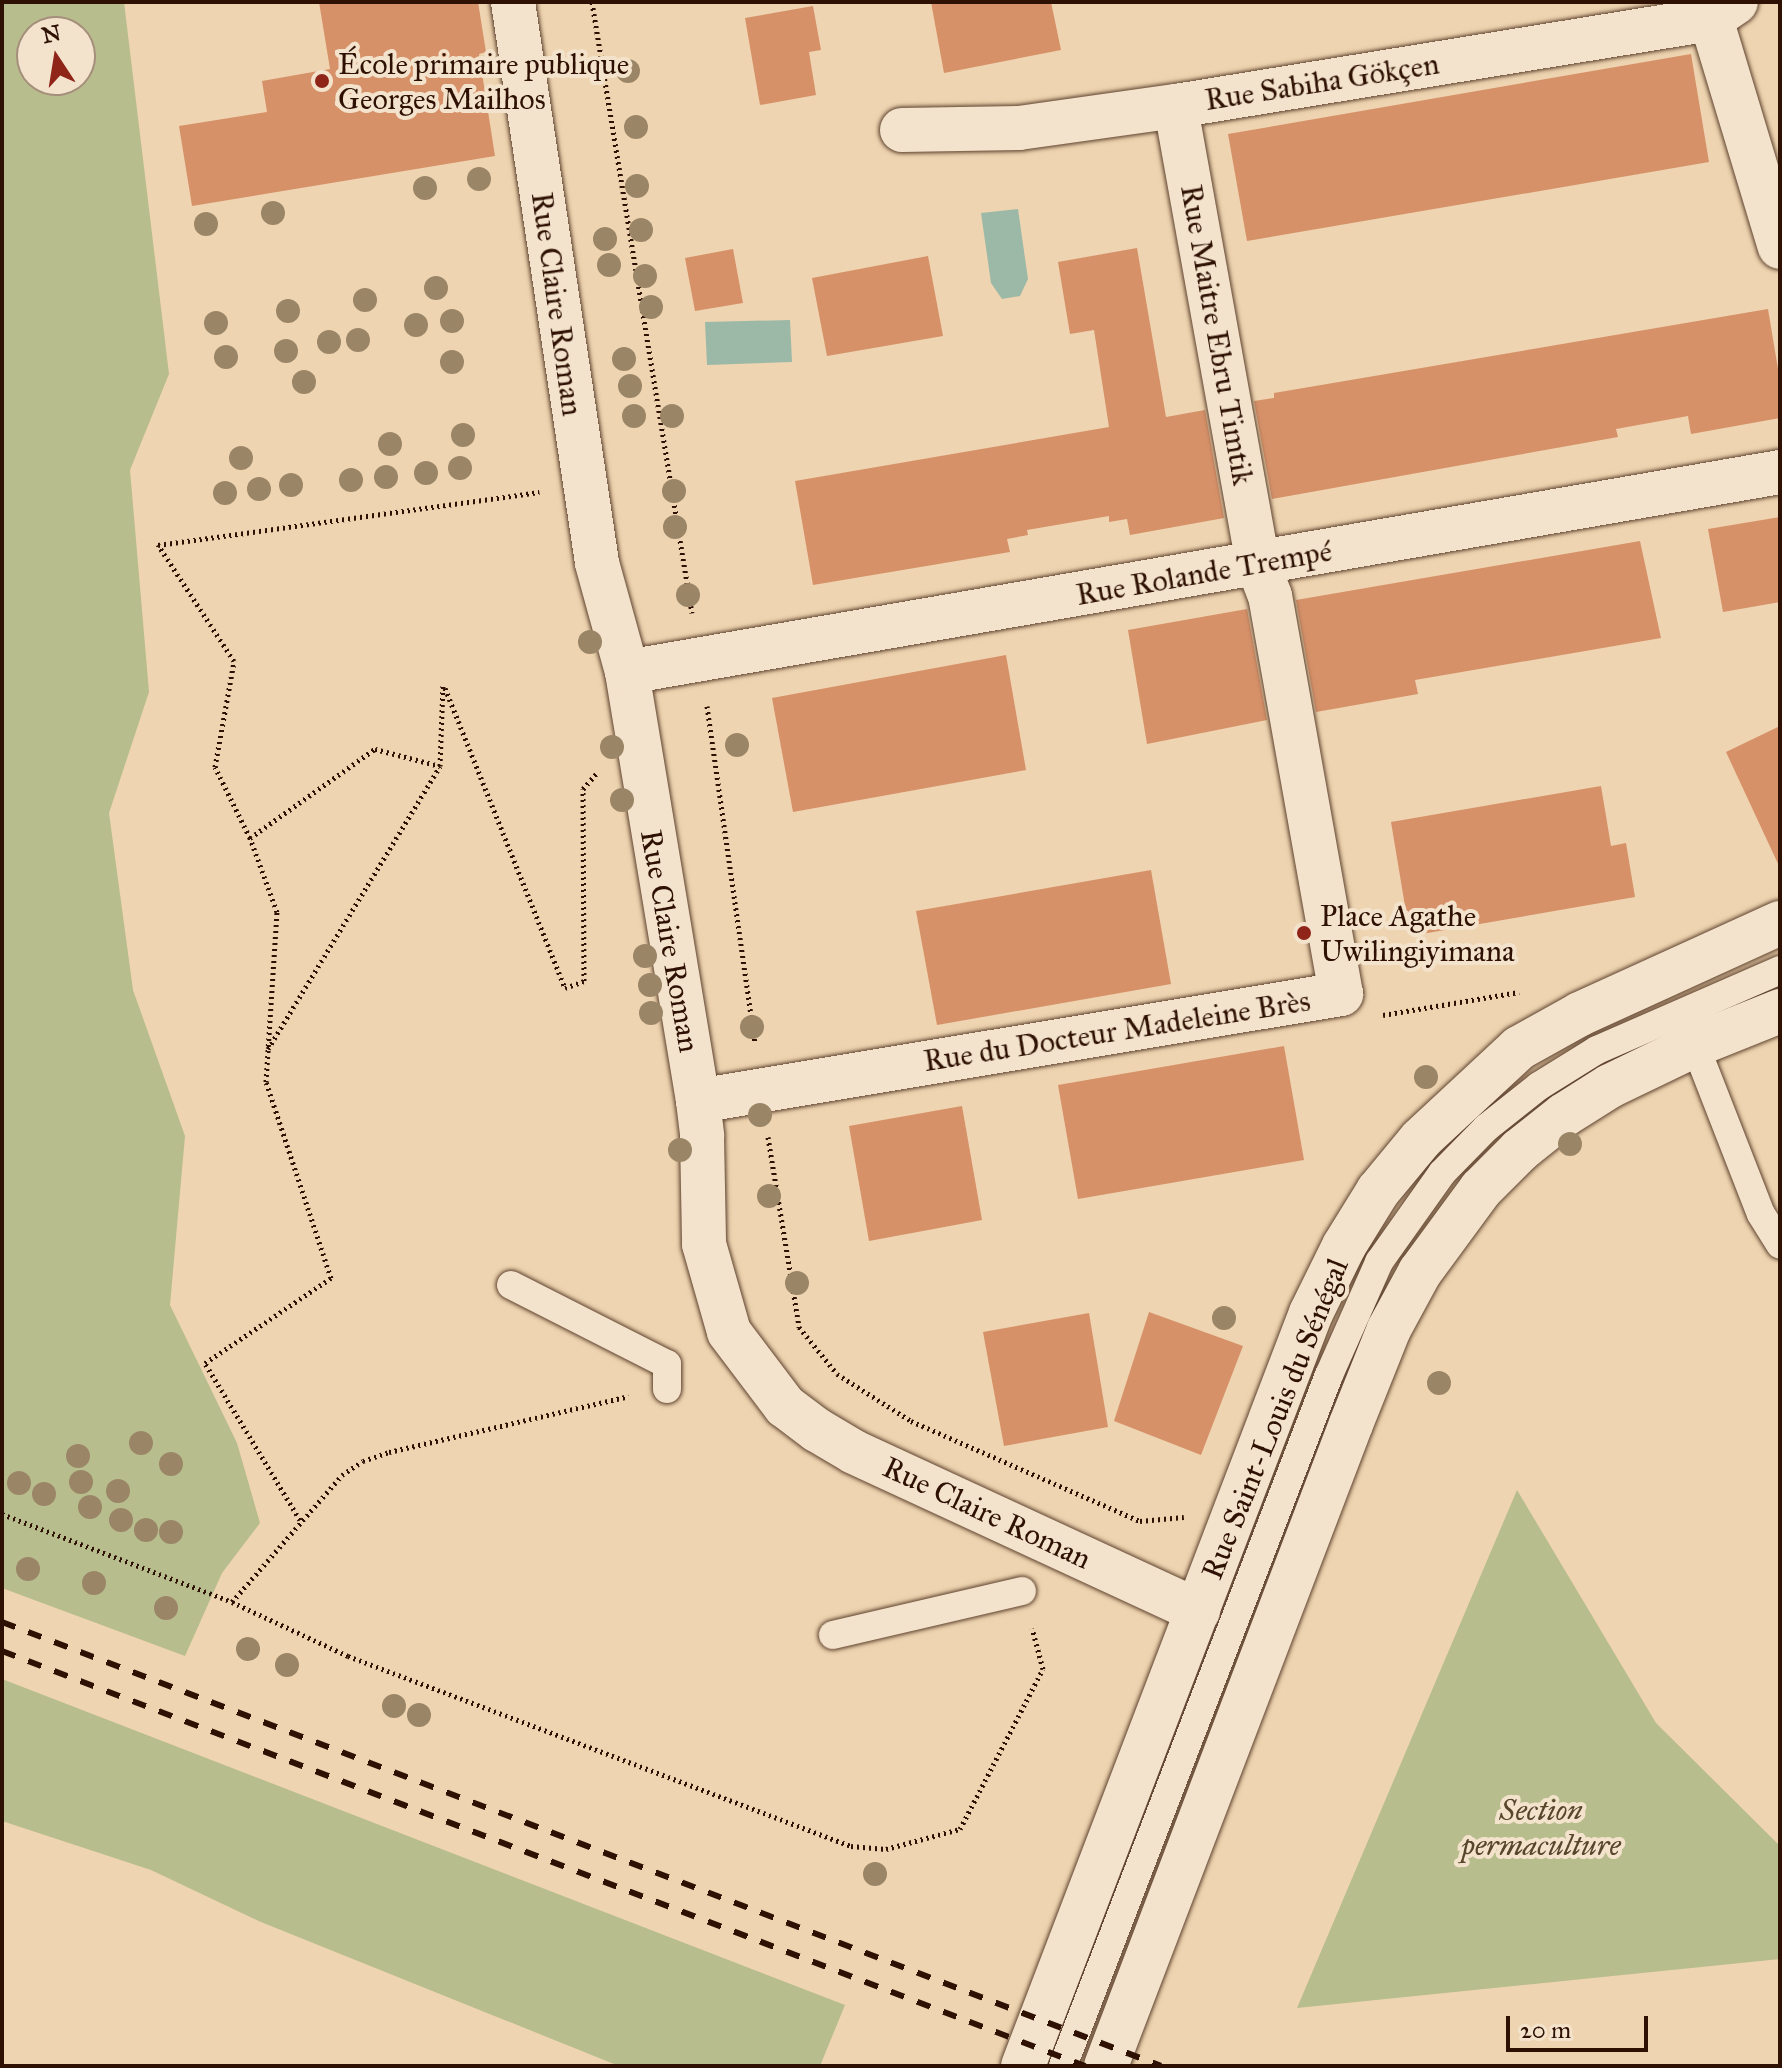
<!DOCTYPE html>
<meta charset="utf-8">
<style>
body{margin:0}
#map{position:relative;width:1782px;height:2068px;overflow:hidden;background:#eed4b0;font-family:"IM FELL Great Primer",serif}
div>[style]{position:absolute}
.green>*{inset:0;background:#b7bd8c}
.water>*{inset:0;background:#9bb9a6}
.building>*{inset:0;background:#d69169}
.path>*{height:5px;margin-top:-2.5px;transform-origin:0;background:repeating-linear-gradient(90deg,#2e1103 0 2px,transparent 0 6px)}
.roads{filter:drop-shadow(0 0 2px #5e422e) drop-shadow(0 0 2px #5e422e)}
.lane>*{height:28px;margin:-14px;padding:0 14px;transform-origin:14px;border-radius:14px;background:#f4e3cc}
.street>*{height:44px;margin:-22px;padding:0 22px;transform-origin:22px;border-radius:22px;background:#f4e3cc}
.secondary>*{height:44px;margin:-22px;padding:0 22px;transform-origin:22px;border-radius:22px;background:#f4e3cc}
.rail>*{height:6px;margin-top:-3px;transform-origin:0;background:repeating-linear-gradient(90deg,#2e1103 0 14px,transparent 0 28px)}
.trees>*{width:24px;height:24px;margin:-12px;border-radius:50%;background:#9b8567}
.dots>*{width:22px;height:22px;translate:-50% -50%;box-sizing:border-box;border:4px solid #f4e3cc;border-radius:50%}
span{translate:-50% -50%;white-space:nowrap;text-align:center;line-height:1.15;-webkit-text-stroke:8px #f4e3cc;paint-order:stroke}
.poi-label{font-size:30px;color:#2e1103}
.left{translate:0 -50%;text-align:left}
.street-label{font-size:30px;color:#2e1103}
.park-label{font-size:30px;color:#57452c;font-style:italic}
.frame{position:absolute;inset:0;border:4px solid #2e1103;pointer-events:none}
.north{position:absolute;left:16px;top:16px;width:80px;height:80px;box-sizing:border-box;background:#f4e3cc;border:2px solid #a58f7c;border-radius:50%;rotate:348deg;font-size:22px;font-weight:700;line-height:32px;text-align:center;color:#2e1103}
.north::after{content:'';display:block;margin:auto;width:28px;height:36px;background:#8f2418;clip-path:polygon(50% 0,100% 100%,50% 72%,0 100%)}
.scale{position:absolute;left:1506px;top:2016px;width:142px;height:36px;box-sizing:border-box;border:4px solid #2e1103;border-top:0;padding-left:10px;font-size:24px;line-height:28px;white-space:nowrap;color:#2e1103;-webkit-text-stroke:6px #f4e3cc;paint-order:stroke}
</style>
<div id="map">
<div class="green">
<i style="clip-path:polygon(evenodd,2px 2px,124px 2px,169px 374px,130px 470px,149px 692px,109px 813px,133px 990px,185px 1136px,170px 1305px,237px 1443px,260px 1523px,222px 1573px,185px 1656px,2px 1588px,2px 2px,32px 32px,80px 32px,80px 80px,32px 80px,32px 32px)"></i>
<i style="clip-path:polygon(1517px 1490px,1656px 1723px,1780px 1846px,1780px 1959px,1297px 2008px)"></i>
<i style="clip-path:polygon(2px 1679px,845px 2005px,820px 2066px,619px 2066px,261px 1922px,151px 1870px,2px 1821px)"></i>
</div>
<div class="water">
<i style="clip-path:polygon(1018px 209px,1028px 279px,1020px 296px,1002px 299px,991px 283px,981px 213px)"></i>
<i style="clip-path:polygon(790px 320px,792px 362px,707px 365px,705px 322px)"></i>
</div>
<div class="building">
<i style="clip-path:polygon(319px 2px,478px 2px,486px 52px,479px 54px,495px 156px,192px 206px,179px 126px,267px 112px,262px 81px,330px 69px)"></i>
<i style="clip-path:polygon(931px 2px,1051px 2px,1061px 50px,944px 73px)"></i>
<i style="clip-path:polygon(813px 6px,821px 50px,809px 52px,816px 95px,760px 105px,745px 18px)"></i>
<i style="clip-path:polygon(1691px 54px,1709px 162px,1247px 241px,1228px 134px)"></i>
<i style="clip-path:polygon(1137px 248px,1166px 417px,1205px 410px,1224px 518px,1130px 535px,1127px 519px,1109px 522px,1109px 516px,1027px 530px,1028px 535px,1007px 539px,1010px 552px,813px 585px,795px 481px,1109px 427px,1094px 330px,1070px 334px,1058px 262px)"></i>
<i style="clip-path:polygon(733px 249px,743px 303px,695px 311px,685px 258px)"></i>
<i style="clip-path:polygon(928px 256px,943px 336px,827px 356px,812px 278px)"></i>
<i style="clip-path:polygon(1768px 309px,1780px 381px,1780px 418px,1691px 434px,1688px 416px,1616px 429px,1618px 437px,1272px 499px,1254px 401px,1274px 398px,1274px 393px)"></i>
<i style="clip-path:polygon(1780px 517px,1780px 602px,1723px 612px,1708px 529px)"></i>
<i style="clip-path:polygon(1640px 541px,1661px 638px,1415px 680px,1418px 694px,1316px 712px,1296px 600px)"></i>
<i style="clip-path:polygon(1247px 609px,1267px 720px,1147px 744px,1128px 630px)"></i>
<i style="clip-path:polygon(1006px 655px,1026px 770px,793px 812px,772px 698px)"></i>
<i style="clip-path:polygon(1780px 726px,1780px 868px,1726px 752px)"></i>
<i style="clip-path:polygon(1601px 786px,1611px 846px,1626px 843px,1635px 897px,1410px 936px,1391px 822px)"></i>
<i style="clip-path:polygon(1151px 870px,1171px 984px,937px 1025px,916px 911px)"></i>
<i style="clip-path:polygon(1284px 1046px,1304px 1160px,1078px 1199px,1058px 1085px)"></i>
<i style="clip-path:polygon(962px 1106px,982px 1220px,869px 1241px,849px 1126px)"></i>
<i style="clip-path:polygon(1149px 1312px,1243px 1346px,1201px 1455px,1114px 1421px)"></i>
<i style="clip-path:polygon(1089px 1313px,1108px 1427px,1004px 1446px,983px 1332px)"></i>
</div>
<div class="path">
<i style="left:592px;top:2px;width:619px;rotate:80.71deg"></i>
<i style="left:445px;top:688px;width:323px;rotate:68.2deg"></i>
<i style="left:565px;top:988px;width:20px;rotate:-20deg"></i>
<i style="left:584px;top:981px;width:192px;rotate:-90.3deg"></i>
<i style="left:583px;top:789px;width:23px;rotate:-49deg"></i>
<i style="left:707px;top:706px;width:341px;rotate:81.9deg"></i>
<i style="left:250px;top:838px;width:79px;rotate:-116.2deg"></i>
<i style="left:215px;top:767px;width:108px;rotate:-79.8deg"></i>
<i style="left:234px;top:661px;width:139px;rotate:-123.2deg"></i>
<i style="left:158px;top:545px;width:385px;rotate:-7.9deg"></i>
<i style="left:1383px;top:1015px;width:138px;rotate:-9.6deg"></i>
<i style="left:268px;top:1049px;width:331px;rotate:-58.7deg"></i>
<i style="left:768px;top:1137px;width:193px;rotate:80.7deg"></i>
<i style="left:799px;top:1327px;width:60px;rotate:51deg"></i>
<i style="left:837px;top:1374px;width:88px;rotate:32.4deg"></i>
<i style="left:911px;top:1421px;width:250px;rotate:23.6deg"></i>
<i style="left:1140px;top:1521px;width:44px;rotate:-5.2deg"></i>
<i style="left:2px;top:1514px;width:246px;rotate:20.9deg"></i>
<i style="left:232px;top:1602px;width:128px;rotate:25deg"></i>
<i style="left:348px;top:1656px;width:538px;rotate:20.69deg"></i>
<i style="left:851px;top:1846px;width:35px;rotate:5deg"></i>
<i style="left:886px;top:1849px;width:77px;rotate:-15.1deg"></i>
<i style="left:960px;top:1829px;width:180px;rotate:-62.6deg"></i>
<i style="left:1043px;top:1669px;width:42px;rotate:-105deg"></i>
<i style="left:300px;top:1520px;width:184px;rotate:-121.2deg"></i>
<i style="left:205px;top:1363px;width:152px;rotate:-34deg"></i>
<i style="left:331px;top:1278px;width:206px;rotate:-108.3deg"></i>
<i style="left:266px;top:1082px;width:170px;rotate:-86.3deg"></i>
<i style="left:277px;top:912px;width:79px;rotate:-110deg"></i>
<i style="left:250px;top:838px;width:153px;rotate:-35.5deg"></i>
<i style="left:375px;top:749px;width:67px;rotate:14.7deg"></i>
<i style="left:440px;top:766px;width:82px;rotate:-87.9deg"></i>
<i style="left:232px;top:1602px;width:168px;rotate:-49.1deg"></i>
<i style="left:342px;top:1475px;width:25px;rotate:-34deg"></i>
<i style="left:363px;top:1461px;width:28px;rotate:-19deg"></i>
<i style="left:389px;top:1452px;width:246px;rotate:-13.1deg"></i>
</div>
<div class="roads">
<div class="lane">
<i style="left:1695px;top:1045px;width:181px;rotate:68.7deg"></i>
<i style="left:1761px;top:1214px;width:36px;rotate:58deg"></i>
<i style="left:511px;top:1285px;width:175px;rotate:26.9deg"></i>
<i style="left:667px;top:1364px;width:25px;rotate:90deg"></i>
<i style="left:833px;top:1635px;width:194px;rotate:-13.1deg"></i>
<i style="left:1063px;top:2066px;width:740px;rotate:-68.95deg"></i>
<i style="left:1329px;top:1375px;width:124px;rotate:-66.1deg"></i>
<i style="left:1379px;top:1262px;width:109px;rotate:-54.7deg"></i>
<i style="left:1442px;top:1173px;width:63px;rotate:-45.6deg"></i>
<i style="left:1486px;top:1128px;width:68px;rotate:-38.4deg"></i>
<i style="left:1539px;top:1086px;width:68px;rotate:-31.8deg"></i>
<i style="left:1597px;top:1050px;width:200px;rotate:-23.6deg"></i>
</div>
<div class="street">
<i style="left:513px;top:2px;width:567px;rotate:81.48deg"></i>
<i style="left:597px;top:563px;width:113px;rotate:74.6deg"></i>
<i style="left:627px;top:672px;width:435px;rotate:80.6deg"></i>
<i style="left:698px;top:1101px;width:35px;rotate:83deg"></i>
<i style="left:702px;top:1136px;width:108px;rotate:88.9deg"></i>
<i style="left:704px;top:1244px;width:91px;rotate:74.1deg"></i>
<i style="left:729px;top:1332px;width:93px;rotate:52.9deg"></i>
<i style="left:785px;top:1406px;width:40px;rotate:37deg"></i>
<i style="left:817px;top:1430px;width:43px;rotate:30.7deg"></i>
<i style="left:854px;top:1452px;width:379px;rotate:24.8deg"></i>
<i style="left:1711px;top:19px;width:238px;rotate:73.2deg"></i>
<i style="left:902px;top:130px;width:117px;rotate:-1deg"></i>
<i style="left:1019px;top:128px;width:159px;rotate:-8deg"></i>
<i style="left:1176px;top:106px;width:542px;rotate:-9.24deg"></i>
<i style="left:1711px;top:19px;width:30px;rotate:-34deg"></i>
<i style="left:627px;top:672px;width:1170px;rotate:-9.84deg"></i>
<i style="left:698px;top:1101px;width:652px;rotate:-9.45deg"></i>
<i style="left:1341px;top:994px;width:404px;rotate:-100.1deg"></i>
<i style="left:1270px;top:596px;width:34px;rotate:-111deg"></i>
<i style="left:1258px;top:564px;width:465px;rotate:-100.2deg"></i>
</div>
<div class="secondary">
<i style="left:1023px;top:2066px;width:806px;rotate:-69.07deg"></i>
<i style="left:1311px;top:1313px;width:75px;rotate:-63.8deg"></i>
<i style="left:1344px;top:1246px;width:65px;rotate:-58.3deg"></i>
<i style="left:1378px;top:1191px;width:67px;rotate:-50.4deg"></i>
<i style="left:1421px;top:1139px;width:134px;rotate:-42.9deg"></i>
<i style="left:1519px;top:1048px;width:70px;rotate:-29.1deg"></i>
<i style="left:1580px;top:1014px;width:220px;rotate:-24.5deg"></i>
<i style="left:1106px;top:2066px;width:687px;rotate:-69.11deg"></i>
<i style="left:1351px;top:1424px;width:102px;rotate:-68.2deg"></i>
<i style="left:1389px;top:1329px;width:65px;rotate:-61.5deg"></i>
<i style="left:1420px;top:1272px;width:103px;rotate:-53.7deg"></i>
<i style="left:1481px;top:1189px;width:55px;rotate:-45deg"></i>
<i style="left:1520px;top:1150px;width:56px;rotate:-38.5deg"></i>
<i style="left:1564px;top:1115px;width:54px;rotate:-32.2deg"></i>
<i style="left:1610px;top:1086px;width:94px;rotate:-25.8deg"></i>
<i style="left:1695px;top:1045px;width:92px;rotate:-21.8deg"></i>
</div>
</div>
<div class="rail">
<i style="left:2px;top:1622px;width:1241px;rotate:20.96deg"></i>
<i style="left:2px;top:1651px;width:1160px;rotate:20.97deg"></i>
</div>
<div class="trees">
<i style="left:628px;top:71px"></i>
<i style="left:636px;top:127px"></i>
<i style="left:479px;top:179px"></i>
<i style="left:637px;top:186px"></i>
<i style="left:425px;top:188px"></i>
<i style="left:273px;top:213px"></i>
<i style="left:206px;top:224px"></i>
<i style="left:641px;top:230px"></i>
<i style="left:605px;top:239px"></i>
<i style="left:609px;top:265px"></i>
<i style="left:645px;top:276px"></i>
<i style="left:436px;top:288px"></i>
<i style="left:365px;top:300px"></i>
<i style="left:651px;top:307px"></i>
<i style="left:288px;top:311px"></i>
<i style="left:452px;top:321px"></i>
<i style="left:216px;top:323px"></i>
<i style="left:416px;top:325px"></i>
<i style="left:358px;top:340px"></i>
<i style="left:329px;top:342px"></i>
<i style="left:286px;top:351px"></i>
<i style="left:226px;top:357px"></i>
<i style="left:624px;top:359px"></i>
<i style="left:452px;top:362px"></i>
<i style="left:304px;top:382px"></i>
<i style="left:630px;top:386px"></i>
<i style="left:634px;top:416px"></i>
<i style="left:672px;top:416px"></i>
<i style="left:463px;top:435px"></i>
<i style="left:390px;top:444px"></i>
<i style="left:241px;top:458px"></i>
<i style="left:460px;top:468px"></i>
<i style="left:426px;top:473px"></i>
<i style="left:386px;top:477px"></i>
<i style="left:351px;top:480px"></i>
<i style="left:291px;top:485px"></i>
<i style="left:259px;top:489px"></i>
<i style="left:674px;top:491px"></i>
<i style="left:225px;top:493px"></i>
<i style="left:675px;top:527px"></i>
<i style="left:688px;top:595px"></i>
<i style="left:590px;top:642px"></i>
<i style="left:737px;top:745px"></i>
<i style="left:612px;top:747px"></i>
<i style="left:622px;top:800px"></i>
<i style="left:645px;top:956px"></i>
<i style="left:650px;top:985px"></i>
<i style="left:651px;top:1013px"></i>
<i style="left:752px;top:1027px"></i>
<i style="left:1426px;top:1077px"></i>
<i style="left:760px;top:1115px"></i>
<i style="left:1570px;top:1144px"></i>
<i style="left:680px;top:1150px"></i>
<i style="left:769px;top:1196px"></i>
<i style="left:797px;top:1283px"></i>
<i style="left:1224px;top:1318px"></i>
<i style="left:1439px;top:1383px"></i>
<i style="left:141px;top:1443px"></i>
<i style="left:78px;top:1456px"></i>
<i style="left:171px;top:1464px"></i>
<i style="left:81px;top:1482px"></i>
<i style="left:19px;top:1483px"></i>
<i style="left:118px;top:1491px"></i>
<i style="left:44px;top:1494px"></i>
<i style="left:90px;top:1507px"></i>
<i style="left:121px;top:1520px"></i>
<i style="left:146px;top:1530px"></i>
<i style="left:171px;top:1532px"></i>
<i style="left:28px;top:1569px"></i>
<i style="left:94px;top:1583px"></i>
<i style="left:166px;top:1608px"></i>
<i style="left:248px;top:1649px"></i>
<i style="left:287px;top:1665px"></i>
<i style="left:394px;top:1706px"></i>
<i style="left:419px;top:1715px"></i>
<i style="left:875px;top:1874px"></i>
</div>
<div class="dots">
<i style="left:322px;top:81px;background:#8f2418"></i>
<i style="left:1304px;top:933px;background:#8f2418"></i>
</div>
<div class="poi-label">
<span class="left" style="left:338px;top:81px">École primaire publique<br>Georges Mailhos</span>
<span class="left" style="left:1320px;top:933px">Place Agathe<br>Uwilingiyimana</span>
</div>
<div class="street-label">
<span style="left:1322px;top:82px;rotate:-9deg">Rue Sabiha Gökçen</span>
<span style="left:557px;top:304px;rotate:82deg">Rue Claire Roman</span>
<span style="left:1217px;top:335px;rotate:80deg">Rue Maitre Ebru Timtik</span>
<span style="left:1204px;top:573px;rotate:-10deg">Rue Rolande Trempé</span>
<span style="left:670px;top:941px;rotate:80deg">Rue Claire Roman</span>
<span style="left:1117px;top:1031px;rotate:-9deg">Rue du Docteur Madeleine Brès</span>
<span style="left:1275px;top:1419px;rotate:-68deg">Rue Saint-Louis du Sénégal</span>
<span style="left:987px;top:1513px;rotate:25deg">Rue Claire Roman</span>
</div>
<div class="park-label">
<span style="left:1541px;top:1827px">Section<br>permaculture</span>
</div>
<div class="frame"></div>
<div class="north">N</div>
<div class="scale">20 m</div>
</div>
